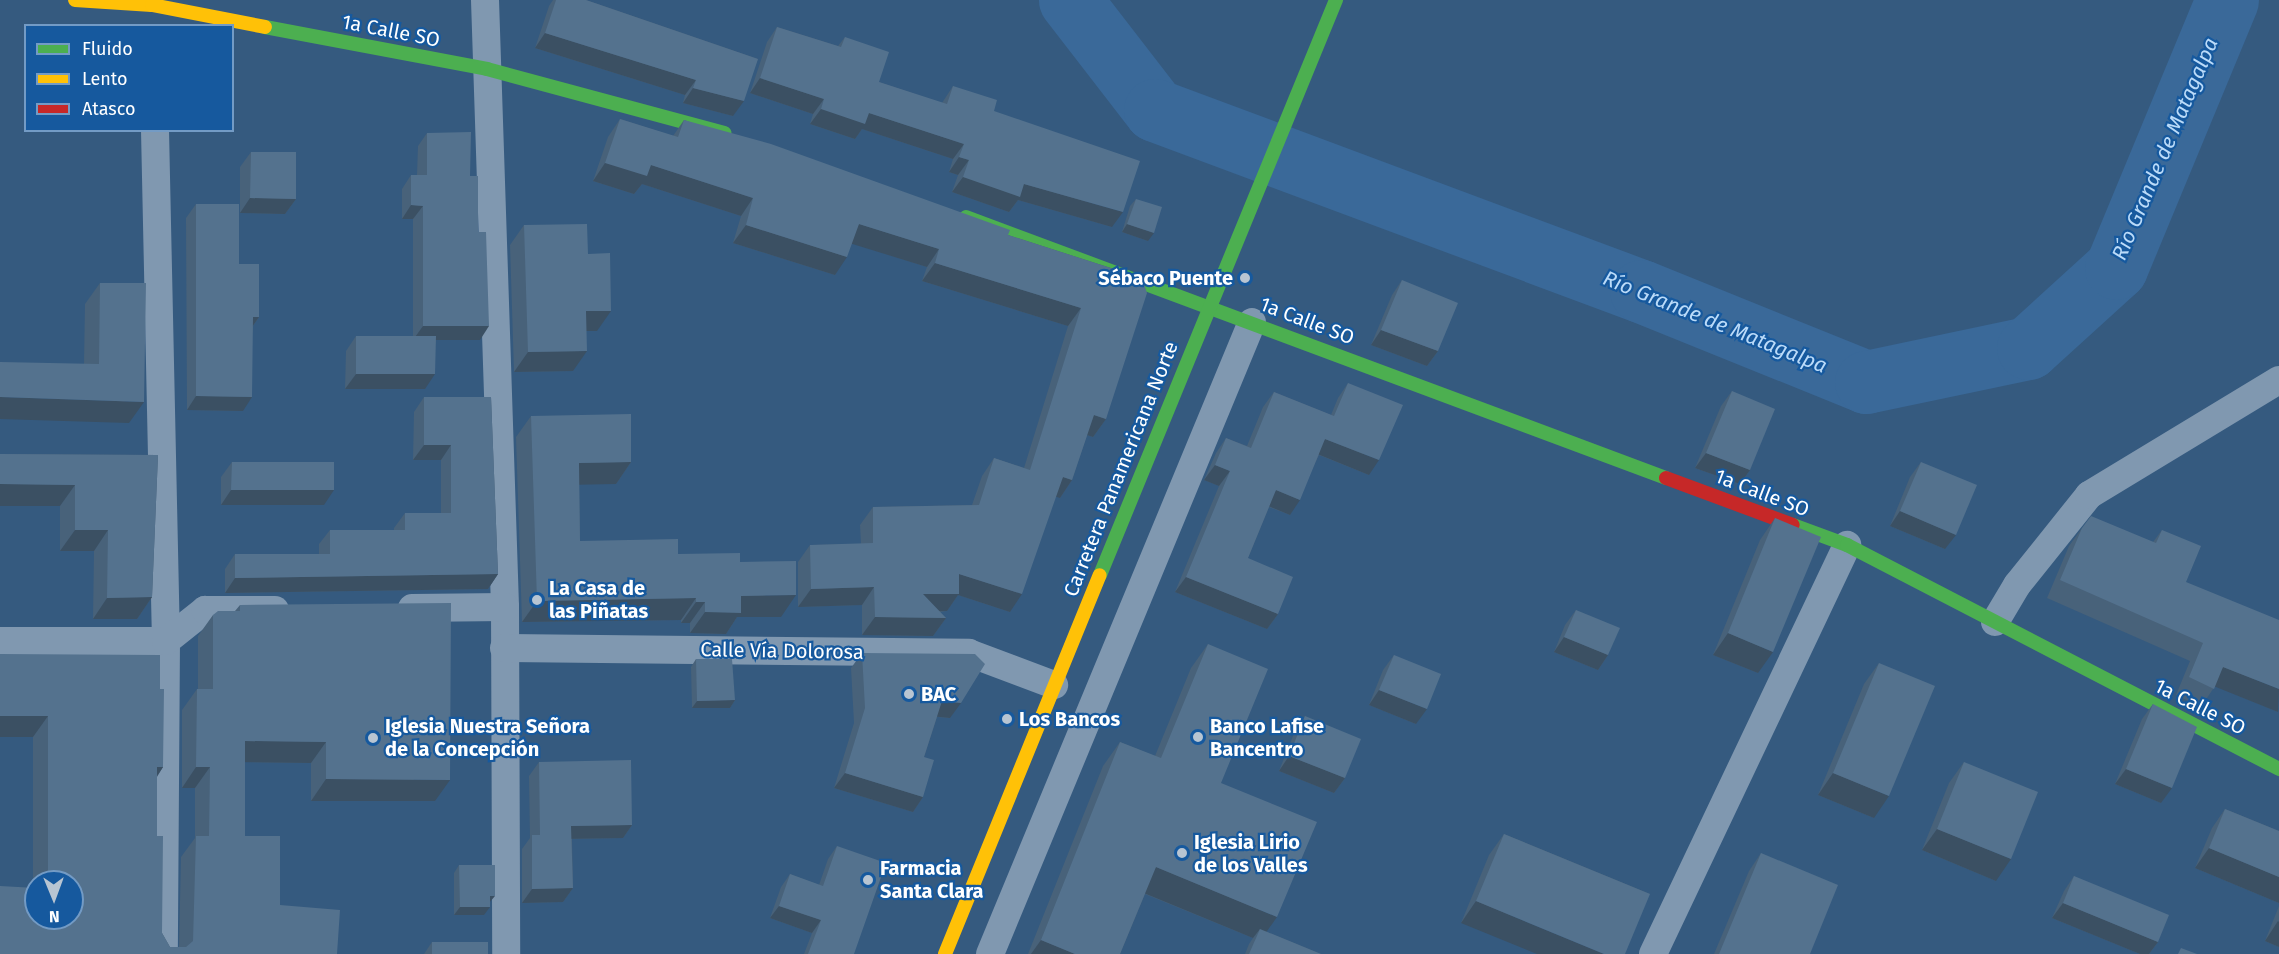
<!DOCTYPE html>
<meta charset="utf-8">
<style>
body{margin:0}
#map{position:relative;width:2279px;height:954px;overflow:hidden;background:#355a7f;font-family:"Fira Sans",sans-serif}
div>[style]{position:absolute}
.river>*{height:63px;margin:-31.5px;padding:0 31.5px;transform-origin:31.5px;border-radius:31.5px;background:#3a6999}
.street>*{height:28px;margin:-14px;padding:0 14px;transform-origin:14px;border-radius:14px;background:#8098b0}
.fast>*{height:14px;margin:-7px;padding:0 7px;transform-origin:7px;border-radius:7px;background:#4caf50}
.slow>*{height:14px;margin:-7px;padding:0 7px;transform-origin:7px;border-radius:7px;background:#ffc107}
.jam>*{height:14px;margin:-7px;padding:0 7px;transform-origin:7px;border-radius:7px;background:#c62828}
.wall>*{inset:0;background:#48627a}
.shaded-wall>*{inset:0;background:#3b5063}
.building>*{inset:0;background:#54728e}
.dots>*{width:16px;height:16px;translate:-50% -50%;box-sizing:border-box;border:3px solid #16599e;border-radius:50%}
span{translate:-50% -50%;white-space:nowrap;text-align:center;line-height:1.15;-webkit-text-stroke:4.5px #16599e;paint-order:stroke}
.street-label{font-size:20px;color:#fff}
.poi-label{font-size:20px;color:#fff;font-weight:700}
.right{translate:-100% -50%;text-align:right}
.left{translate:0 -50%;text-align:left}
.water-label{font-size:21px;color:#bbdbf9;font-style:italic}
.legend{position:absolute;left:24px;top:24px;width:210px;height:108px;box-sizing:border-box;background:#16599e;border:2px solid #739bc5;margin:0;padding:8px 10px;list-style:none;font-size:18px;color:#fff}
.legend li{display:flex;align-items:center;gap:12px;height:30px}
.legend b{width:30px;border:2px solid #739bc5}
.north{position:absolute;left:24px;top:870px;width:60px;height:60px;box-sizing:border-box;background:#16599e;border:2px solid #739bc5;border-radius:50%;rotate:179deg;font-size:16px;font-weight:700;line-height:24px;text-align:center;color:#fff}
.north::after{content:'';display:block;margin:auto;width:21px;height:27px;background:#b8c5d2;clip-path:polygon(50% 0,100% 100%,50% 72%,0 100%)}
</style>
<div id="map">
<div class="river">
<i style="left:1070px;top:0;width:139px;rotate:52.3deg"></i>
<i style="left:1155px;top:110px;width:519px;rotate:20.43deg"></i>
<i style="left:1641px;top:291px;width:243px;rotate:22deg"></i>
<i style="left:1866px;top:382px;width:166px;rotate:-11.9deg"></i>
<i style="left:2028px;top:348px;width:119px;rotate:-42.3deg"></i>
<i style="left:2116px;top:268px;width:290px;rotate:-67.5deg"></i>
</div>
<div class="street">
<i style="left:485px;top:0;width:607px;rotate:88.11deg"></i>
<i style="left:505px;top:607px;width:347px;rotate:89.8deg"></i>
<i style="left:155px;top:130px;width:511px;rotate:88.77deg"></i>
<i style="left:166px;top:641px;width:313px;rotate:90.4deg"></i>
<i style="left:412px;top:608px;width:93px;rotate:-0.6deg"></i>
<i style="left:1995px;top:622px;width:43px;rotate:-59.3deg"></i>
<i style="left:2017px;top:585px;width:115px;rotate:-51.3deg"></i>
<i style="left:2089px;top:495px;width:222px;rotate:-31.2deg"></i>
<i style="left:0;top:641px;width:166px"></i>
<i style="left:166px;top:641px;width:50px;rotate:-38.5deg"></i>
<i style="left:205px;top:610px;width:70px"></i>
<i style="left:504px;top:648px;width:465px;rotate:0.6deg"></i>
<i style="left:969px;top:653px;width:91px;rotate:20.6deg"></i>
<i style="left:990px;top:954px;width:684px;rotate:-67.48deg"></i>
<i style="left:1653px;top:954px;width:453px;rotate:-64.6deg"></i>
</div>
<div class="fast">
<i style="left:265px;top:27px;width:226px;rotate:10.7deg"></i>
<i style="left:487px;top:69px;width:246px;rotate:15.1deg"></i>
<i style="left:966px;top:217px;width:747px;rotate:20.45deg"></i>
<i style="left:1793px;top:525px;width:58px;rotate:20.3deg"></i>
<i style="left:1847px;top:545px;width:487px;rotate:27.4deg"></i>
<i style="left:1100px;top:575px;width:622px;rotate:-67.69deg"></i>
</div>
<div class="slow">
<i style="left:75px;top:0;width:77px;rotate:3.7deg"></i>
<i style="left:152px;top:5px;width:115px;rotate:11deg"></i>
<i style="left:945px;top:954px;width:409px;rotate:-67.8deg"></i>
</div>
<div class="jam">
<i style="left:1666px;top:478px;width:135px;rotate:20.3deg"></i>
</div>
<div class="wall">
<i style="clip-path:polygon(553px 0,586px 0,758px 59px,733px 116px,683px 103px,685px 95px,535px 48px,549px 6px)"></i>
<i style="clip-path:polygon(777px 27px,838px 46px,845px 37px,879px 82px,942px 103px,953px 86px,994px 111px,1112px 227px,1018px 200px,1009px 212px,952px 192px,958px 175px,949px 172px,953px 159px,862px 129px,855px 139px,810px 124px,813px 114px,750px 93px,767px 42px)"></i>
<i style="clip-path:polygon(620px 119px,673px 136px,684px 120px,1008px 235px,1142px 278px,1106px 419px,1093px 437px,1087px 435px,1072px 480px,1060px 498px,1056px 496px,1010px 612px,958px 595px,947px 611px,940px 612px,946px 618px,933px 636px,862px 635px,862px 605px,798px 607px,798px 562px,810px 545px,861px 544px,860px 525px,873px 507px,972px 505px,982px 476px,994px 458px,1024px 468px,1068px 326px,922px 281px,927px 267px,852px 243px,835px 275px,733px 243px,741px 216px,642px 184px,634px 194px,593px 181px,608px 137px)"></i>
<i style="clip-path:polygon(427px 133px,470px 176px,478px 232px,480px 340px,436px 340px,425px 389px,345px 389px,346px 351px,356px 336px,413px 336px,413px 219px,402px 219px,402px 189px,411px 175px,417px 175px,418px 146px)"></i>
<i style="clip-path:polygon(251px 152px,296px 199px,285px 214px,240px 213px,240px 167px)"></i>
<i style="clip-path:polygon(1136px 199px,1148px 241px,1122px 232px,1130px 206px)"></i>
<i style="clip-path:polygon(196px 204px,239px 264px,259px 317px,253px 326px,243px 411px,187px 410px,186px 218px)"></i>
<i style="clip-path:polygon(524px 225px,588px 254px,597px 331px,586px 331px,573px 371px,514px 372px,510px 245px)"></i>
<i style="clip-path:polygon(1402px 280px,1438px 351px,1427px 366px,1371px 345px,1392px 295px)"></i>
<i style="clip-path:polygon(100px 283px,129px 423px,84px 364px,85px 304px)"></i>
<i style="clip-path:polygon(1348px 383px,1369px 475px,1319px 455px,1290px 515px,1269px 507px,1248px 558px,1278px 614px,1267px 629px,1175px 592px,1219px 486px,1204px 480px,1216px 453px,1226px 438px,1247px 446px,1263px 407px,1274px 392px,1331px 415px,1338px 398px)"></i>
<i style="clip-path:polygon(1732px 391px,1750px 470px,1740px 484px,1695px 468px,1721px 406px)"></i>
<i style="clip-path:polygon(424px 397px,491px 397px,498px 574px,488px 589px,225px 593px,225px 569px,235px 554px,319px 554px,319px 544px,330px 530px,394px 530px,394px 528px,405px 513px,441px 513px,441px 460px,413px 460px,414px 412px)"></i>
<i style="clip-path:polygon(531px 416px,631px 462px,616px 484px,579px 484px,580px 541px,740px 562px,781px 617px,737px 617px,726px 634px,690px 633px,690px 623px,681px 623px,681px 620px,522px 622px,516px 437px)"></i>
<i style="clip-path:polygon(0 454px,158px 455px,152px 597px,137px 619px,93px 619px,94px 551px,60px 551px,60px 506px,0 506px)"></i>
<i style="clip-path:polygon(232px 462px,324px 505px,221px 505px,221px 477px)"></i>
<i style="clip-path:polygon(1921px 462px,1945px 549px,1890px 526px,1910px 477px)"></i>
<i style="clip-path:polygon(1775px 518px,1758px 673px,1713px 655px,1760px 540px)"></i>
<i style="clip-path:polygon(2082px 528px,2153px 542px,2162px 530px,2186px 582px,2278px 712px,2215px 686px,2201px 707px,2176px 695px,2190px 661px,2047px 598px,2069px 546px)"></i>
<i style="clip-path:polygon(evenodd,240px 605px,435px 801px,311px 801px,311px 763px,245px 762px,245px 836px,280px 905px,337px 954px,0 954px,33px 888px,33px 737px,0 737px,0 654px,160px 689px,163px 767px,157px 777px,157px 836px,162px 933px,170px 947px,179px 947px,181px 857px,195px 838px,195px 788px,182px 788px,182px 710px,197px 689px,198px 689px,198px 636px,213px 615px,235px 611px,240px 605px,36px 882px,72px 882px,36px 918px,36px 882px)"></i>
<i style="clip-path:polygon(1576px 610px,1608px 655px,1598px 670px,1554px 652px,1565px 625px)"></i>
<i style="clip-path:polygon(1208px 644px,1221px 783px,1267px 932px,1321px 954px,1245px 954px,1249px 944px,1253px 938px,1145px 894px,1120px 954px,1028px 954px,1103px 766px,1120px 742px,1155px 756px,1191px 668px)"></i>
<i style="clip-path:polygon(862px 653px,950px 718px,937px 717px,924px 757px,923px 797px,913px 812px,834px 788px,854px 723px,851px 668px)"></i>
<i style="clip-path:polygon(1394px 655px,1416px 724px,1369px 705px,1383px 670px)"></i>
<i style="clip-path:polygon(696px 659px,735px 700px,730px 708px,692px 708px,691px 667px)"></i>
<i style="clip-path:polygon(1879px 663px,1874px 818px,1818px 795px,1864px 684px)"></i>
<i style="clip-path:polygon(2153px 704px,2161px 803px,2115px 784px,2142px 719px)"></i>
<i style="clip-path:polygon(1305px 716px,1345px 778px,1334px 793px,1279px 771px,1295px 731px)"></i>
<i style="clip-path:polygon(539px 762px,632px 825px,623px 838px,572px 839px,573px 888px,563px 902px,522px 903px,522px 849px,530px 838px,529px 776px)"></i>
<i style="clip-path:polygon(1964px 762px,1996px 881px,1922px 850px,1949px 783px)"></i>
<i style="clip-path:polygon(2225px 809px,2279px 831px,2279px 903px,2195px 868px,2212px 828px)"></i>
<i style="clip-path:polygon(1504px 834px,1650px 894px,1461px 923px,1489px 855px)"></i>
<i style="clip-path:polygon(837px 846px,854px 954px,804px 954px,812px 933px,770px 918px,781px 887px,790px 874px,819px 885px,828px 859px)"></i>
<i style="clip-path:polygon(1761px 853px,1810px 954px,1714px 954px,1749px 871px)"></i>
<i style="clip-path:polygon(459px 865px,490px 903px,484px 915px,454px 915px,454px 873px)"></i>
<i style="clip-path:polygon(2074px 876px,2158px 942px,2149px 954px,2140px 954px,2052px 918px,2064px 891px)"></i>
<i style="clip-path:polygon(2279px 906px,2279px 947px,2265px 941px)"></i>
<i style="clip-path:polygon(432px 942px,488px 954px,424px 954px)"></i>
</div>
<div class="shaded-wall">
<i style="clip-path:polygon(545px 33px,696px 80px,685px 95px,535px 48px)"></i>
<i style="clip-path:polygon(760px 78px,824px 99px,813px 114px,750px 93px)"></i>
<i style="clip-path:polygon(693px 88px,744px 101px,733px 116px,683px 103px)"></i>
<i style="clip-path:polygon(821px 109px,869px 113px,964px 144px,953px 159px,862px 129px,855px 139px,810px 124px)"></i>
<i style="clip-path:polygon(959px 157px,969px 160px,958px 175px,949px 172px)"></i>
<i style="clip-path:polygon(605px 163px,651px 165px,753px 198px,741px 216px,642px 184px,634px 194px,593px 181px)"></i>
<i style="clip-path:polygon(963px 177px,1024px 184px,1123px 212px,1112px 227px,1018px 200px,1009px 212px,952px 192px)"></i>
<i style="clip-path:polygon(250px 198px,296px 199px,285px 214px,240px 213px)"></i>
<i style="clip-path:polygon(411px 205px,423px 206px,413px 219px,402px 219px)"></i>
<i style="clip-path:polygon(859px 224px,939px 249px,927px 267px,846px 242px)"></i>
<i style="clip-path:polygon(1127px 224px,1154px 233px,1148px 241px,1122px 232px)"></i>
<i style="clip-path:polygon(746px 225px,847px 257px,835px 275px,733px 243px)"></i>
<i style="clip-path:polygon(935px 263px,1081px 308px,1068px 326px,922px 281px)"></i>
<i style="clip-path:polygon(586px 311px,611px 311px,597px 331px,572px 331px)"></i>
<i style="clip-path:polygon(253px 317px,259px 317px,250px 330px)"></i>
<i style="clip-path:polygon(423px 326px,489px 326px,480px 340px,413px 340px)"></i>
<i style="clip-path:polygon(1381px 330px,1438px 351px,1427px 366px,1371px 345px)"></i>
<i style="clip-path:polygon(587px 351px,573px 371px,514px 372px,528px 352px)"></i>
<i style="clip-path:polygon(356px 374px,435px 374px,425px 389px,345px 389px)"></i>
<i style="clip-path:polygon(196px 396px,252px 397px,243px 411px,187px 410px)"></i>
<i style="clip-path:polygon(0 397px,144px 402px,129px 423px,0 419px)"></i>
<i style="clip-path:polygon(1094px 415px,1106px 419px,1093px 437px,1081px 433px)"></i>
<i style="clip-path:polygon(1325px 439px,1379px 460px,1369px 475px,1315px 453px)"></i>
<i style="clip-path:polygon(424px 445px,451px 445px,441px 460px,413px 460px)"></i>
<i style="clip-path:polygon(1706px 453px,1750px 470px,1740px 484px,1695px 468px)"></i>
<i style="clip-path:polygon(631px 462px,616px 484px,564px 485px,579px 463px)"></i>
<i style="clip-path:polygon(1215px 465px,1230px 471px,1219px 486px,1204px 480px)"></i>
<i style="clip-path:polygon(1063px 477px,1072px 480px,1060px 498px,1051px 495px)"></i>
<i style="clip-path:polygon(0 484px,75px 485px,60px 506px,0 506px)"></i>
<i style="clip-path:polygon(231px 490px,334px 490px,324px 505px,221px 505px)"></i>
<i style="clip-path:polygon(1276px 490px,1300px 500px,1290px 515px,1266px 505px)"></i>
<i style="clip-path:polygon(1900px 511px,1956px 535px,1945px 549px,1890px 526px)"></i>
<i style="clip-path:polygon(75px 530px,108px 530px,94px 551px,60px 551px)"></i>
<i style="clip-path:polygon(498px 574px,488px 589px,225px 593px,235px 578px)"></i>
<i style="clip-path:polygon(959px 574px,1022px 594px,1010px 612px,958px 595px,947px 611px,911px 612px,923px 594px)"></i>
<i style="clip-path:polygon(1186px 577px,1278px 614px,1267px 629px,1175px 592px)"></i>
<i style="clip-path:polygon(874px 587px,862px 605px,798px 607px,811px 589px)"></i>
<i style="clip-path:polygon(796px 595px,781px 617px,737px 617px,726px 634px,690px 633px,705px 612px,741px 596px)"></i>
<i style="clip-path:polygon(152px 597px,137px 619px,93px 619px,107px 598px)"></i>
<i style="clip-path:polygon(696px 598px,681px 620px,522px 622px,537px 601px)"></i>
<i style="clip-path:polygon(696px 602px,705px 602px,690px 623px,681px 623px)"></i>
<i style="clip-path:polygon(875px 617px,946px 618px,933px 636px,862px 635px)"></i>
<i style="clip-path:polygon(1728px 633px,1773px 652px,1758px 673px,1713px 655px)"></i>
<i style="clip-path:polygon(1564px 637px,1608px 655px,1598px 670px,1554px 652px)"></i>
<i style="clip-path:polygon(2223px 667px,2279px 689px,2278px 712px,2211px 685px)"></i>
<i style="clip-path:polygon(1379px 690px,1427px 709px,1416px 724px,1369px 705px)"></i>
<i style="clip-path:polygon(735px 700px,730px 708px,692px 708px,697px 701px)"></i>
<i style="clip-path:polygon(942px 701px,961px 703px,950px 718px,931px 716px)"></i>
<i style="clip-path:polygon(0 716px,48px 716px,33px 737px,0 737px)"></i>
<i style="clip-path:polygon(245px 741px,326px 742px,311px 763px,230px 762px)"></i>
<i style="clip-path:polygon(1289px 756px,1345px 778px,1334px 793px,1279px 771px)"></i>
<i style="clip-path:polygon(157px 767px,163px 767px,149px 788px)"></i>
<i style="clip-path:polygon(196px 767px,210px 767px,195px 788px,182px 788px)"></i>
<i style="clip-path:polygon(2126px 769px,2172px 788px,2161px 803px,2115px 784px)"></i>
<i style="clip-path:polygon(845px 773px,923px 797px,913px 812px,834px 788px)"></i>
<i style="clip-path:polygon(1833px 773px,1889px 796px,1874px 818px,1818px 795px)"></i>
<i style="clip-path:polygon(326px 779px,450px 780px,435px 801px,311px 801px)"></i>
<i style="clip-path:polygon(632px 825px,623px 838px,562px 839px,571px 826px)"></i>
<i style="clip-path:polygon(1937px 829px,2011px 859px,1996px 881px,1922px 850px)"></i>
<i style="clip-path:polygon(2209px 848px,2279px 877px,2279px 903px,2195px 868px)"></i>
<i style="clip-path:polygon(1156px 867px,1277px 917px,1260px 941px,1260px 929px,1253px 938px,1139px 891px)"></i>
<i style="clip-path:polygon(573px 888px,563px 902px,522px 903px,532px 889px)"></i>
<i style="clip-path:polygon(490px 896px,495px 896px,489px 903px)"></i>
<i style="clip-path:polygon(1476px 901px,1604px 954px,1537px 954px,1461px 923px)"></i>
<i style="clip-path:polygon(2063px 903px,2158px 942px,2149px 954px,2140px 954px,2052px 918px)"></i>
<i style="clip-path:polygon(779px 906px,821px 920px,812px 933px,770px 918px)"></i>
<i style="clip-path:polygon(460px 907px,490px 907px,484px 915px,454px 915px)"></i>
<i style="clip-path:polygon(2278px 921px,2279px 922px,2279px 947px,2265px 941px)"></i>
<i style="clip-path:polygon(1041px 940px,1075px 954px,1031px 954px)"></i>
</div>
<div class="building">
<i style="clip-path:polygon(556px 0,586px 0,758px 59px,744px 101px,693px 88px,696px 80px,545px 33px)"></i>
<i style="clip-path:polygon(777px 27px,841px 47px,845px 37px,889px 52px,879px 82px,947px 104px,953px 86px,997px 100px,994px 111px,1140px 161px,1123px 212px,1024px 184px,1020px 197px,963px 177px,969px 160px,959px 157px,964px 144px,869px 113px,865px 124px,821px 109px,824px 99px,760px 78px)"></i>
<i style="clip-path:polygon(620px 119px,678px 137px,684px 120px,771px 144px,1010px 230px,1008px 235px,1142px 278px,1147px 293px,1106px 419px,1094px 415px,1072px 480px,1063px 477px,1022px 594px,959px 574px,959px 594px,923px 594px,946px 618px,875px 617px,874px 587px,811px 589px,810px 545px,873px 543px,873px 507px,979px 505px,994px 458px,1030px 470px,1081px 308px,935px 263px,939px 249px,859px 224px,847px 257px,746px 225px,753px 198px,651px 165px,647px 176px,605px 163px)"></i>
<i style="clip-path:polygon(471px 132px,470px 176px,478px 176px,478px 232px,486px 232px,489px 326px,423px 326px,423px 206px,411px 205px,411px 175px,427px 175px,427px 133px)"></i>
<i style="clip-path:polygon(251px 152px,296px 152px,296px 199px,250px 198px)"></i>
<i style="clip-path:polygon(1136px 199px,1162px 207px,1154px 233px,1127px 224px)"></i>
<i style="clip-path:polygon(196px 204px,239px 204px,239px 264px,259px 264px,259px 317px,253px 317px,252px 397px,196px 396px)"></i>
<i style="clip-path:polygon(587px 224px,588px 254px,610px 253px,611px 311px,586px 311px,587px 351px,528px 352px,524px 225px)"></i>
<i style="clip-path:polygon(1402px 280px,1458px 303px,1438px 351px,1381px 330px)"></i>
<i style="clip-path:polygon(100px 283px,146px 283px,144px 402px,0 397px,0 362px,99px 364px)"></i>
<i style="clip-path:polygon(356px 336px,436px 336px,435px 374px,356px 374px)"></i>
<i style="clip-path:polygon(1348px 383px,1403px 405px,1379px 460px,1325px 439px,1300px 500px,1276px 490px,1248px 558px,1293px 577px,1278px 614px,1186px 577px,1230px 471px,1215px 465px,1226px 438px,1251px 448px,1274px 392px,1334px 416px)"></i>
<i style="clip-path:polygon(1732px 391px,1775px 409px,1750px 470px,1706px 453px)"></i>
<i style="clip-path:polygon(424px 397px,491px 397px,498px 574px,235px 578px,235px 554px,330px 554px,330px 530px,405px 530px,405px 513px,451px 513px,451px 445px,424px 445px)"></i>
<i style="clip-path:polygon(631px 414px,631px 462px,579px 463px,580px 541px,678px 539px,678px 554px,740px 553px,740px 562px,796px 561px,796px 595px,741px 596px,741px 613px,705px 612px,705px 602px,696px 602px,696px 598px,537px 601px,531px 416px)"></i>
<i style="clip-path:polygon(0 454px,158px 455px,152px 597px,107px 598px,108px 530px,75px 530px,75px 485px,0 484px)"></i>
<i style="clip-path:polygon(232px 462px,334px 462px,334px 490px,231px 490px)"></i>
<i style="clip-path:polygon(1921px 462px,1977px 485px,1956px 535px,1900px 511px)"></i>
<i style="clip-path:polygon(2091px 516px,2156px 543px,2162px 530px,2201px 546px,2186px 582px,2279px 620px,2279px 689px,2223px 667px,2214px 689px,2189px 677px,2203px 643px,2060px 580px,2082px 528px)"></i>
<i style="clip-path:polygon(1775px 518px,1821px 537px,1773px 652px,1728px 633px)"></i>
<i style="clip-path:polygon(451px 603px,450px 780px,326px 779px,326px 742px,245px 741px,245px 836px,280px 836px,280px 905px,340px 910px,337px 954px,0 954px,0 886px,36px 888px,36px 918px,72px 918px,72px 882px,48px 882px,48px 716px,0 716px,0 654px,160px 655px,160px 689px,164px 689px,163px 767px,157px 767px,157px 836px,163px 836px,162px 933px,170px 947px,186px 947px,193px 941px,196px 836px,209px 836px,210px 767px,196px 767px,197px 689px,213px 689px,213px 615px,218px 611px,240px 611px,240px 605px)"></i>
<i style="clip-path:polygon(1576px 610px,1620px 628px,1608px 655px,1564px 637px)"></i>
<i style="clip-path:polygon(1208px 644px,1268px 669px,1221px 783px,1317px 822px,1277px 917px,1156px 867px,1120px 954px,1075px 954px,1041px 940px,1120px 742px,1161px 758px)"></i>
<i style="clip-path:polygon(862px 653px,975px 654px,985px 664px,961px 703px,942px 701px,924px 757px,934px 760px,923px 797px,845px 773px,865px 708px)"></i>
<i style="clip-path:polygon(1394px 655px,1441px 674px,1427px 709px,1379px 690px)"></i>
<i style="clip-path:polygon(696px 659px,732px 659px,735px 700px,697px 701px)"></i>
<i style="clip-path:polygon(1879px 663px,1935px 686px,1889px 796px,1833px 773px)"></i>
<i style="clip-path:polygon(2153px 704px,2197px 727px,2172px 788px,2126px 769px)"></i>
<i style="clip-path:polygon(1305px 716px,1361px 739px,1345px 778px,1289px 756px)"></i>
<i style="clip-path:polygon(631px 760px,632px 825px,571px 826px,573px 888px,532px 889px,532px 835px,540px 835px,539px 762px)"></i>
<i style="clip-path:polygon(1964px 762px,2038px 792px,2011px 859px,1937px 829px)"></i>
<i style="clip-path:polygon(2225px 809px,2279px 831px,2279px 877px,2209px 848px)"></i>
<i style="clip-path:polygon(1504px 834px,1650px 894px,1625px 954px,1604px 954px,1476px 901px)"></i>
<i style="clip-path:polygon(837px 846px,886px 863px,854px 954px,808px 954px,821px 920px,779px 906px,790px 874px,823px 886px)"></i>
<i style="clip-path:polygon(1761px 853px,1838px 885px,1810px 954px,1719px 954px)"></i>
<i style="clip-path:polygon(459px 865px,495px 865px,495px 896px,490px 896px,490px 907px,460px 907px)"></i>
<i style="clip-path:polygon(2074px 876px,2169px 915px,2158px 942px,2063px 903px)"></i>
<i style="clip-path:polygon(1260px 929px,1321px 954px,1249px 954px)"></i>
<i style="clip-path:polygon(432px 942px,488px 942px,488px 954px,432px 954px)"></i>
<i style="clip-path:polygon(2181px 948px,2197px 954px,2178px 954px)"></i>
</div>
<div class="dots">
<i style="left:1245px;top:278px;background:#b8c5d2"></i>
<i style="left:537px;top:600px;background:#b8c5d2"></i>
<i style="left:909px;top:694px;background:#b8c5d2"></i>
<i style="left:1007px;top:719px;background:#b8c5d2"></i>
<i style="left:1198px;top:737px;background:#b8c5d2"></i>
<i style="left:373px;top:738px;background:#b8c5d2"></i>
<i style="left:1182px;top:853px;background:#b8c5d2"></i>
<i style="left:868px;top:880px;background:#b8c5d2"></i>
</div>
<div class="street-label">
<span style="left:391px;top:31px;rotate:11deg">1a Calle SO</span>
<span style="left:1307px;top:321px;rotate:21deg">1a Calle SO</span>
<span style="left:1121px;top:469px;rotate:-68deg">Carretera Panamericana Norte</span>
<span style="left:1762px;top:493px;rotate:21deg">1a Calle SO</span>
<span style="left:782px;top:651px;rotate:1deg">Calle Vía Dolorosa</span>
<span style="left:2200px;top:707px;rotate:27deg">1a Calle SO</span>
</div>
<div class="poi-label">
<span class="right" style="left:1233px;top:278px">Sébaco Puente</span>
<span class="left" style="left:549px;top:600px">La Casa de<br>las Piñatas</span>
<span class="left" style="left:921px;top:694px">BAC</span>
<span class="left" style="left:1019px;top:719px">Los Bancos</span>
<span class="left" style="left:385px;top:738px">Iglesia Nuestra Señora<br>de la Concepción</span>
<span class="left" style="left:1210px;top:738px">Banco Lafise<br>Bancentro</span>
<span class="left" style="left:1194px;top:854px">Iglesia Lirio<br>de los Valles</span>
<span class="left" style="left:880px;top:880px">Farmacia<br>Santa Clara</span>
</div>
<div class="water-label">
<span style="left:2165px;top:149px;rotate:-67deg">Río Grande de Matagalpa</span>
<span style="left:1715px;top:322px;rotate:22deg">Río Grande de Matagalpa</span>
</div>
<ul class="legend">
<li><b style="height:8px;background:#4caf50"></b>Fluido</li>
<li><b style="height:8px;background:#ffc107"></b>Lento</li>
<li><b style="height:8px;background:#c62828"></b>Atasco</li>
</ul>
<div class="north">N</div>
</div>
